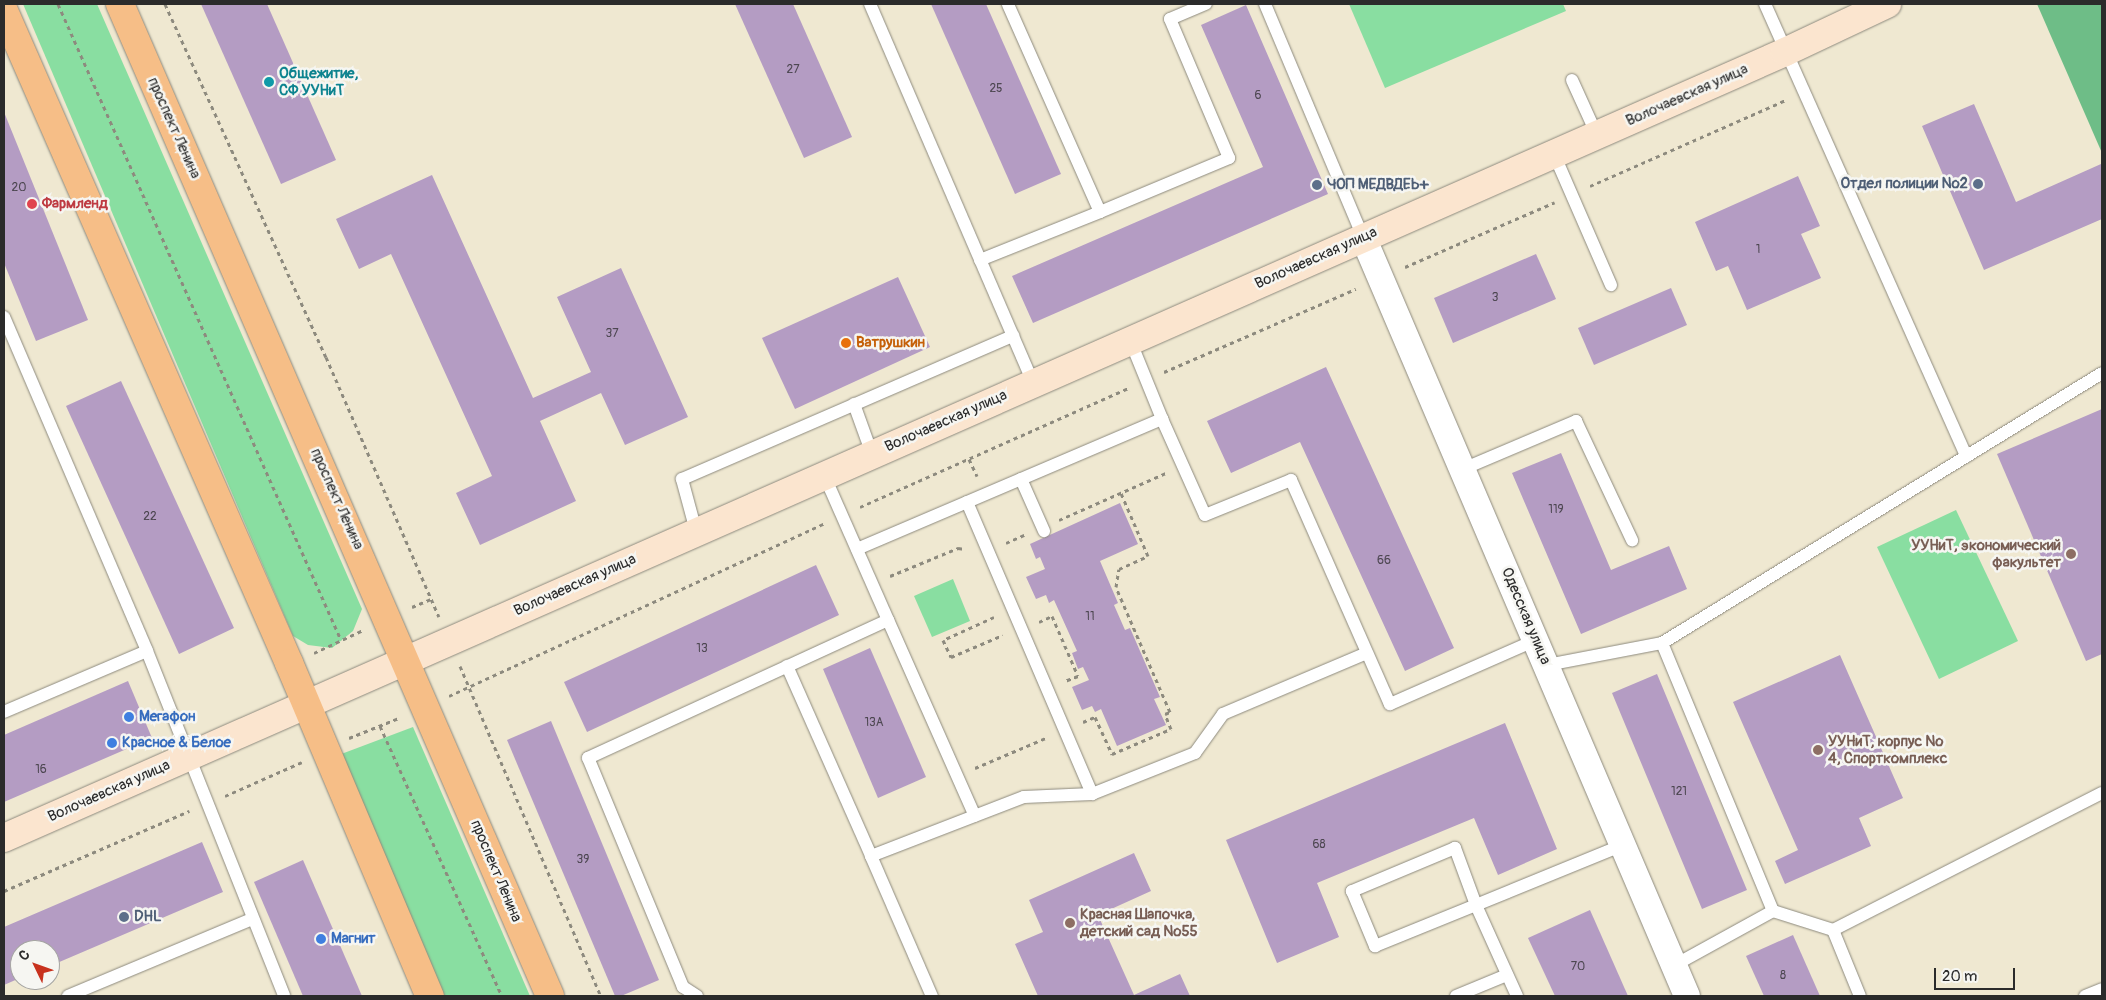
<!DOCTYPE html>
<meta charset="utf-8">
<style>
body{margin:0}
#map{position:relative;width:2106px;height:1000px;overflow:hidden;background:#efe8d1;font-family:Pangolin,sans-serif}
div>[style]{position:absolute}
.green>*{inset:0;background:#89dea1}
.forest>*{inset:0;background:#6ebd87}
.building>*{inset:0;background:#b49cc3}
.path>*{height:3px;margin-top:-1.5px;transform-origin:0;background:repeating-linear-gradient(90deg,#8d8a7e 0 4px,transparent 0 8px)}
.roads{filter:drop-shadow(0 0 1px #8d8a7e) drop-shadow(0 0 1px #8d8a7e)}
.lane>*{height:12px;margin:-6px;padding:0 6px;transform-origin:6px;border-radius:6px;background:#fff}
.street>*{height:26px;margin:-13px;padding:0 13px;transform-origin:13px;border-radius:13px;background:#fff}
.secondary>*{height:28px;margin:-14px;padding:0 14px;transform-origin:14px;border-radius:14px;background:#fbe5cf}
.primary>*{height:28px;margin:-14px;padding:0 14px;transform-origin:14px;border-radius:14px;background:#f6be87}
.dots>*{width:14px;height:14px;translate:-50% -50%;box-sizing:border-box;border:2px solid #f6f6f2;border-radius:50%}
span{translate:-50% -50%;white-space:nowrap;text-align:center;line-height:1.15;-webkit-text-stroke:5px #f6f6f2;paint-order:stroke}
.number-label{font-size:12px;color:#4d4751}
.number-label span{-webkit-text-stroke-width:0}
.culture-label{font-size:15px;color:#0d838f;font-weight:700}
.left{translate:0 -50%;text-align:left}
.street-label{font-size:15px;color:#2b2b2b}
.service-label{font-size:15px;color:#4e5e75;font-weight:700}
.right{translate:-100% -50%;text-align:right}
.health-label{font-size:15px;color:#be3a42;font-weight:700}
.food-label{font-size:15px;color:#c56008;font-weight:700}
.education-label{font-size:15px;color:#785e54;font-weight:700}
.shop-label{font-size:15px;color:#366cbe;font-weight:700}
.frame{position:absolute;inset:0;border:5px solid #2b2b2b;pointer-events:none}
.north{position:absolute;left:10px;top:940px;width:50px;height:50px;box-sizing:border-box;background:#f6f6f2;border:1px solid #a5a5a2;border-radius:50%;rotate:312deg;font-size:14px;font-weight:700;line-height:20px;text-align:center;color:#2b2b2b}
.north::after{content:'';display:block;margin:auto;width:18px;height:22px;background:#c8321e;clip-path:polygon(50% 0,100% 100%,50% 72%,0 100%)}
.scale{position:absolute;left:1934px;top:968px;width:81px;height:22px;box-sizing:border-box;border:2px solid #2b2b2b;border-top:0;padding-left:6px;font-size:15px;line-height:18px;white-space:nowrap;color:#2b2b2b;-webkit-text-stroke:4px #f6f6f2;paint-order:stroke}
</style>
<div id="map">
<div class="green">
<i style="clip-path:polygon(23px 4px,97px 4px,362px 609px,353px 631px,332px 648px,308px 645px,293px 636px)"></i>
<i style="clip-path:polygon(1349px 4px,1563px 4px,1566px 11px,1385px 88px)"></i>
<i style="clip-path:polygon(1956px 510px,2018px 641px,1939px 679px,1877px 547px)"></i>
<i style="clip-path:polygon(953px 579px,970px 621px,932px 637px,914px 596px)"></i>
<i style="clip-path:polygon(413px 727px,530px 996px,441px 996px,336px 756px)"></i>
</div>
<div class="forest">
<i style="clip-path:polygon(2037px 4px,2102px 4px,2102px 153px)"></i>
</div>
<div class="building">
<i style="clip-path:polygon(201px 4px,267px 4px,336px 160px,281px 184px)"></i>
<i style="clip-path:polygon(735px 4px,793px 4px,852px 137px,804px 158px)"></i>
<i style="clip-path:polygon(931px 4px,986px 4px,1061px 174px,1015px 194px)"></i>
<i style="clip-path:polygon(1246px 5px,1328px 194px,1033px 323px,1012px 276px,1263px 167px,1201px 25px)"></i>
<i style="clip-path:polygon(1974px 104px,2016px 202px,2101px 164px,2102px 219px,1984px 270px,1922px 126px)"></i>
<i style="clip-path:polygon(4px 112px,88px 320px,36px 341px,4px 263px)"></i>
<i style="clip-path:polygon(432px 175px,533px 398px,591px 372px,557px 297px,621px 268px,688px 417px,625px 445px,601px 393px,540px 421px,576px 501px,480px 545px,456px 493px,492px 476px,391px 254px,359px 269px,336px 219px)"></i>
<i style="clip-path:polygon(1798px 176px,1820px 226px,1801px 234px,1821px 278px,1747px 310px,1728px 266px,1716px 271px,1695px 222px)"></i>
<i style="clip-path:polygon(1536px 254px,1556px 299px,1453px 343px,1434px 298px)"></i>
<i style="clip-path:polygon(898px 277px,930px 347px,795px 409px,762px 338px)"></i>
<i style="clip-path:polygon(1671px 288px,1687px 325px,1594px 365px,1578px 328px)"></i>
<i style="clip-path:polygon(1326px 367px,1454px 648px,1405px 671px,1300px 442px,1231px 473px,1207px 421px)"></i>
<i style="clip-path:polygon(121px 381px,234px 628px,179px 654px,66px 406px)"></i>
<i style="clip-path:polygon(2102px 409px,2102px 654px,2086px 661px,1997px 454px)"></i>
<i style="clip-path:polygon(1561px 453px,1611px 570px,1669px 546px,1687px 589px,1581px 634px,1512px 473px)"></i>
<i style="clip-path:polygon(1120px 503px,1138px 544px,1100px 561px,1118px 603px,1114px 605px,1125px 630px,1130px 628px,1160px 697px,1154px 699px,1166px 725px,1117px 746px,1101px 709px,1095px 712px,1092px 706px,1082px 710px,1072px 687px,1089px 680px,1083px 667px,1078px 669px,1072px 653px,1077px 651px,1054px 600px,1049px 603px,1046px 595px,1036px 599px,1026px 577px,1045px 569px,1040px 557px,1036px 559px,1030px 544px)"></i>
<i style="clip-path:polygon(816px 565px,839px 615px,587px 732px,564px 682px)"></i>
<i style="clip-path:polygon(870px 648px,926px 777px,878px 798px,823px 669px)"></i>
<i style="clip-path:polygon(1840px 655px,1903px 798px,1859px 818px,1871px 846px,1785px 884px,1775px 861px,1798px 850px,1733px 702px)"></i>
<i style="clip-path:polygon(1657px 674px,1747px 890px,1702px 909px,1612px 693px)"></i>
<i style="clip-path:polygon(128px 681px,152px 738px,4px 802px,4px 735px)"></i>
<i style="clip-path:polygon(551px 721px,659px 980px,621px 996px,615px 996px,507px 740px)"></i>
<i style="clip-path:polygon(1505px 723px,1557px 849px,1498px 875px,1474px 818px,1317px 883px,1339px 937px,1277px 963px,1226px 840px)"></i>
<i style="clip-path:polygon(202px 842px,223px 892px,50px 966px,50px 950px,20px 950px,20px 978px,4px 985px,4px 927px)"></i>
<i style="clip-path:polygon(1134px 853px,1151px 891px,1098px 915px,1134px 995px,1180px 974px,1190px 996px,1038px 996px,1015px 944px,1043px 932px,1029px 900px)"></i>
<i style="clip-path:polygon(303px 860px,362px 996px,303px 996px,254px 882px)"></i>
<i style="clip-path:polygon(1590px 910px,1628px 996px,1555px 996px,1528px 938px)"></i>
<i style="clip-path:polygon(1793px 935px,1820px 996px,1764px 996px,1746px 956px)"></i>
</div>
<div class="path">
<i style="left:58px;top:4px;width:696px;rotate:66.01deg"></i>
<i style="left:165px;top:4px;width:388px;rotate:65.5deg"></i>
<i style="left:326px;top:357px;width:283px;rotate:66.5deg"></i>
<i style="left:1590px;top:186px;width:214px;rotate:-23.7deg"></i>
<i style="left:1405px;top:267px;width:163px;rotate:-23.4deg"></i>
<i style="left:1164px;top:372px;width:209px;rotate:-23.4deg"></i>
<i style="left:969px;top:459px;width:19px;rotate:65deg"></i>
<i style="left:860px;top:507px;width:294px;rotate:-23.9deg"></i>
<i style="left:1059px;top:520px;width:117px;rotate:-23.7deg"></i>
<i style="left:1006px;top:543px;width:20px;rotate:-24deg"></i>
<i style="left:890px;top:576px;width:74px;rotate:-22.4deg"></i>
<i style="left:958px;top:548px;width:7px;rotate:8deg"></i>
<i style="left:412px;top:607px;width:21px;rotate:-23deg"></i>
<i style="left:994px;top:617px;width:56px;rotate:155.7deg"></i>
<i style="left:943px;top:640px;width:19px;rotate:65deg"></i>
<i style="left:951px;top:657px;width:56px;rotate:-22.9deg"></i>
<i style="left:1039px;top:622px;width:14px;rotate:-25deg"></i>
<i style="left:1052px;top:616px;width:65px;rotate:66.6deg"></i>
<i style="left:1078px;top:676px;width:14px;rotate:159deg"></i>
<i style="left:314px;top:653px;width:54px;rotate:-25.1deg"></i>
<i style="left:460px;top:666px;width:359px;rotate:66.9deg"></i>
<i style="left:449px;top:696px;width:414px;rotate:-24.7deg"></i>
<i style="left:1083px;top:722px;width:13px;rotate:-23deg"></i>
<i style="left:1095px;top:717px;width:41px;rotate:65.3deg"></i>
<i style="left:1112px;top:754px;width:64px;rotate:-23deg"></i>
<i style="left:1171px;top:729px;width:16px;rotate:-112deg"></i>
<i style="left:1165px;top:714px;width:5px;rotate:-22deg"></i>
<i style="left:1170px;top:712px;width:136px;rotate:-113.4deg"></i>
<i style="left:1116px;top:587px;width:18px;rotate:-81deg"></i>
<i style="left:1119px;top:569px;width:32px;rotate:-24deg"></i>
<i style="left:1148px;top:556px;width:69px;rotate:-113.2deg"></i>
<i style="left:380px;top:726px;width:296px;rotate:65.7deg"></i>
<i style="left:349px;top:738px;width:54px;rotate:-21.8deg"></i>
<i style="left:975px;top:768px;width:79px;rotate:-23deg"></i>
<i style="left:225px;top:796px;width:84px;rotate:-23.8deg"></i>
<i style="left:4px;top:891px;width:202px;rotate:-23.4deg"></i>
</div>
<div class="roads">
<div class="lane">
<i style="left:870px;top:4px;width:413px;rotate:66.7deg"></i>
<i style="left:1265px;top:4px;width:253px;rotate:67.2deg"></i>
<i style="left:1765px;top:4px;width:495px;rotate:66deg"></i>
<i style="left:1572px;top:80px;width:60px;rotate:65.6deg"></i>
<i style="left:1554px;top:154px;width:143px;rotate:66.5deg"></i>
<i style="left:1100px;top:212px;width:140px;rotate:-22.7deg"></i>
<i style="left:1229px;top:158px;width:151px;rotate:-113deg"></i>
<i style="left:1170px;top:19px;width:39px;rotate:-23deg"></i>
<i style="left:980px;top:260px;width:129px;rotate:-21.8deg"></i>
<i style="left:1100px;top:212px;width:227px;rotate:-113.9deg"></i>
<i style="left:4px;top:317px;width:363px;rotate:66.8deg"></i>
<i style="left:147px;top:651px;width:371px;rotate:68.3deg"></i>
<i style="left:1130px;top:340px;width:85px;rotate:67.9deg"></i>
<i style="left:854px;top:404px;width:53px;rotate:70.2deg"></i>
<i style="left:1463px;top:469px;width:123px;rotate:-23deg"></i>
<i style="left:1576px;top:421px;width:132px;rotate:64.8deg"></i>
<i style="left:1021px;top:479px;width:57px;rotate:66.1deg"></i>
<i style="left:967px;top:502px;width:318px;rotate:66.8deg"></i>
<i style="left:696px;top:531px;width:54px;rotate:-105.1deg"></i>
<i style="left:682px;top:479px;width:361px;rotate:-23.4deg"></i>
<i style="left:857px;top:549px;width:332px;rotate:-23.1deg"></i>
<i style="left:1162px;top:419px;width:105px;rotate:65.9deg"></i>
<i style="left:1205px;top:515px;width:93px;rotate:-22.1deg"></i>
<i style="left:1291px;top:480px;width:245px;rotate:66.2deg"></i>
<i style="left:1390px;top:704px;width:159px;rotate:-23.7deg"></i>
<i style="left:888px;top:620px;width:214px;rotate:66.1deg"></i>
<i style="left:1662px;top:643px;width:516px;rotate:-31.53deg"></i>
<i style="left:1547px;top:665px;width:117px;rotate:-10.8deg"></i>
<i style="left:1662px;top:643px;width:290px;rotate:67.5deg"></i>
<i style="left:1773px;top:911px;width:114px;rotate:151.2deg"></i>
<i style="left:787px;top:666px;width:208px;rotate:66.1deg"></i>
<i style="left:871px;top:856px;width:164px;rotate:-21.1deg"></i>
<i style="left:1024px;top:797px;width:68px;rotate:-2.5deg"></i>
<i style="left:1092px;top:794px;width:111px;rotate:-21.7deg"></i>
<i style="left:1195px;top:753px;width:48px;rotate:-54.3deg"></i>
<i style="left:1223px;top:714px;width:156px;rotate:-23deg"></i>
<i style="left:4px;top:712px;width:155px;rotate:-23.1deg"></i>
<i style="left:871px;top:856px;width:153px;rotate:66.5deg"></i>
<i style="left:1773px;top:911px;width:63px;rotate:17.6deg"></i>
<i style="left:1833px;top:930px;width:71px;rotate:67.8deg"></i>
<i style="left:1833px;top:930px;width:302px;rotate:-27deg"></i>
<i style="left:68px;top:996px;width:199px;rotate:-22.7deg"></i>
<i style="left:697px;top:996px;width:17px;rotate:-147deg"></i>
<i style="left:683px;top:987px;width:248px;rotate:-112.5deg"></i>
<i style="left:588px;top:758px;width:330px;rotate:-24.7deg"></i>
<i style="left:888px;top:620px;width:158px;rotate:-113.8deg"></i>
<i style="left:1456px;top:996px;width:55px;rotate:-22.4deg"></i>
<i style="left:1517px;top:996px;width:100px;rotate:-114.3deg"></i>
<i style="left:1476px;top:905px;width:61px;rotate:-110.2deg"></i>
<i style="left:1455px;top:848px;width:112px;rotate:157.3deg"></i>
<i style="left:1352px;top:891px;width:60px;rotate:67.3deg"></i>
<i style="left:1375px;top:946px;width:109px;rotate:-22.1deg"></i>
<i style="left:1476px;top:905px;width:159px;rotate:-22.2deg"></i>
<i style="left:2085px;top:996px;width:18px;rotate:-22deg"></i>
</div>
<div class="street">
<i style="left:1363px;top:237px;width:825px;rotate:66.88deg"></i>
</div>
<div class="secondary">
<i style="left:4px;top:838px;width:1947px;rotate:-23.81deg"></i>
<i style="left:1785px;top:52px;width:113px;rotate:-25.2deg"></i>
</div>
<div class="primary">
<i style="left:120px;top:4px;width:1081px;rotate:66.56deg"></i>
<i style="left:4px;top:11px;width:712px;rotate:66.39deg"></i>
<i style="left:289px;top:663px;width:362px;rotate:67.1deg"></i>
</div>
</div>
<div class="dots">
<i style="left:269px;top:82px;background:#0f9aa8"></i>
<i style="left:1978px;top:184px;background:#5c6f8a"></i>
<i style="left:1317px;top:185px;background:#5c6f8a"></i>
<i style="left:32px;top:204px;background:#e0444e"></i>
<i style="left:846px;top:343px;background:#e8710a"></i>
<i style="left:2071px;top:554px;background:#8d6e63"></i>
<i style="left:129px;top:717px;background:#3f7fe0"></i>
<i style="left:112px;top:743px;background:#3f7fe0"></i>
<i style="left:1818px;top:750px;background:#8d6e63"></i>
<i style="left:124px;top:917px;background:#5c6f8a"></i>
<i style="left:1070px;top:923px;background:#8d6e63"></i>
<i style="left:321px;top:939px;background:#3f7fe0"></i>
</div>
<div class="number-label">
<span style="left:793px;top:70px">27</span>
<span style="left:996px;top:89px">25</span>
<span style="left:1258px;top:96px">6</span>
<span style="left:19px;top:188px">20</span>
<span style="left:1758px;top:250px">1</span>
<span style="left:1495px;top:298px">3</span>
<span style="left:612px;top:334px">37</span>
<span style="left:1556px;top:510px">119</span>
<span style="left:150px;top:517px">22</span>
<span style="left:1384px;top:561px">66</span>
<span style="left:1090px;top:617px">11</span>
<span style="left:702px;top:649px">13</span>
<span style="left:874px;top:723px">13А</span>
<span style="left:41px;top:770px">16</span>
<span style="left:1679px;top:792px">121</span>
<span style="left:1319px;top:845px">68</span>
<span style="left:583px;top:860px">39</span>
<span style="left:1578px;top:967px">70</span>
<span style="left:1783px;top:976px">8</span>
</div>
<div class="culture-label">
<span class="left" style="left:279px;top:82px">Общежитие,<br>СФ УУНиТ</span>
</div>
<div class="street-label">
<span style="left:1687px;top:95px;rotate:-24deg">Волочаевская улица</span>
<span style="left:174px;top:128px;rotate:66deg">проспект Ленина</span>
<span style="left:1316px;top:258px;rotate:-24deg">Волочаевская улица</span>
<span style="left:946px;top:421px;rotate:-24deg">Волочаевская улица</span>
<span style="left:337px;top:499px;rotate:66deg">проспект Ленина</span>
<span style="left:575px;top:585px;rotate:-24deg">Волочаевская улица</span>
<span style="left:1526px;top:616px;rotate:67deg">Одесская улица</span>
<span style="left:109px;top:791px;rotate:-24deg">Волочаевская улица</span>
<span style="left:496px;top:871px;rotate:67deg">проспект Ленина</span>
</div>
<div class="service-label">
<span class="right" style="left:1968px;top:184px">Отдел полиции №2</span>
<span class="left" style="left:1327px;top:185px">ЧОП МЕДВДЕЬ+</span>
<span class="left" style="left:134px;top:917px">DHL</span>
</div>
<div class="health-label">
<span class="left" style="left:42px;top:204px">Фармленд</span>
</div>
<div class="food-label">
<span class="left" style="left:856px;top:343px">Ватрушкин</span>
</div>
<div class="education-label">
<span class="right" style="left:2061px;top:554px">УУНиТ, экономический<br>факультет</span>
<span class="left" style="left:1828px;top:750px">УУНиТ, корпус №<br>4, Спорткомплекс</span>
<span class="left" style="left:1080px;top:923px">Красная Шапочка,<br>детский сад №55</span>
</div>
<div class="shop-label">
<span class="left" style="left:139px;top:717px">Мегафон</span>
<span class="left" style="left:122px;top:743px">Красное &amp; Белое</span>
<span class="left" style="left:331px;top:939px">Магнит</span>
</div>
<div class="frame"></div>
<div class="north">С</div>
<div class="scale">20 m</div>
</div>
